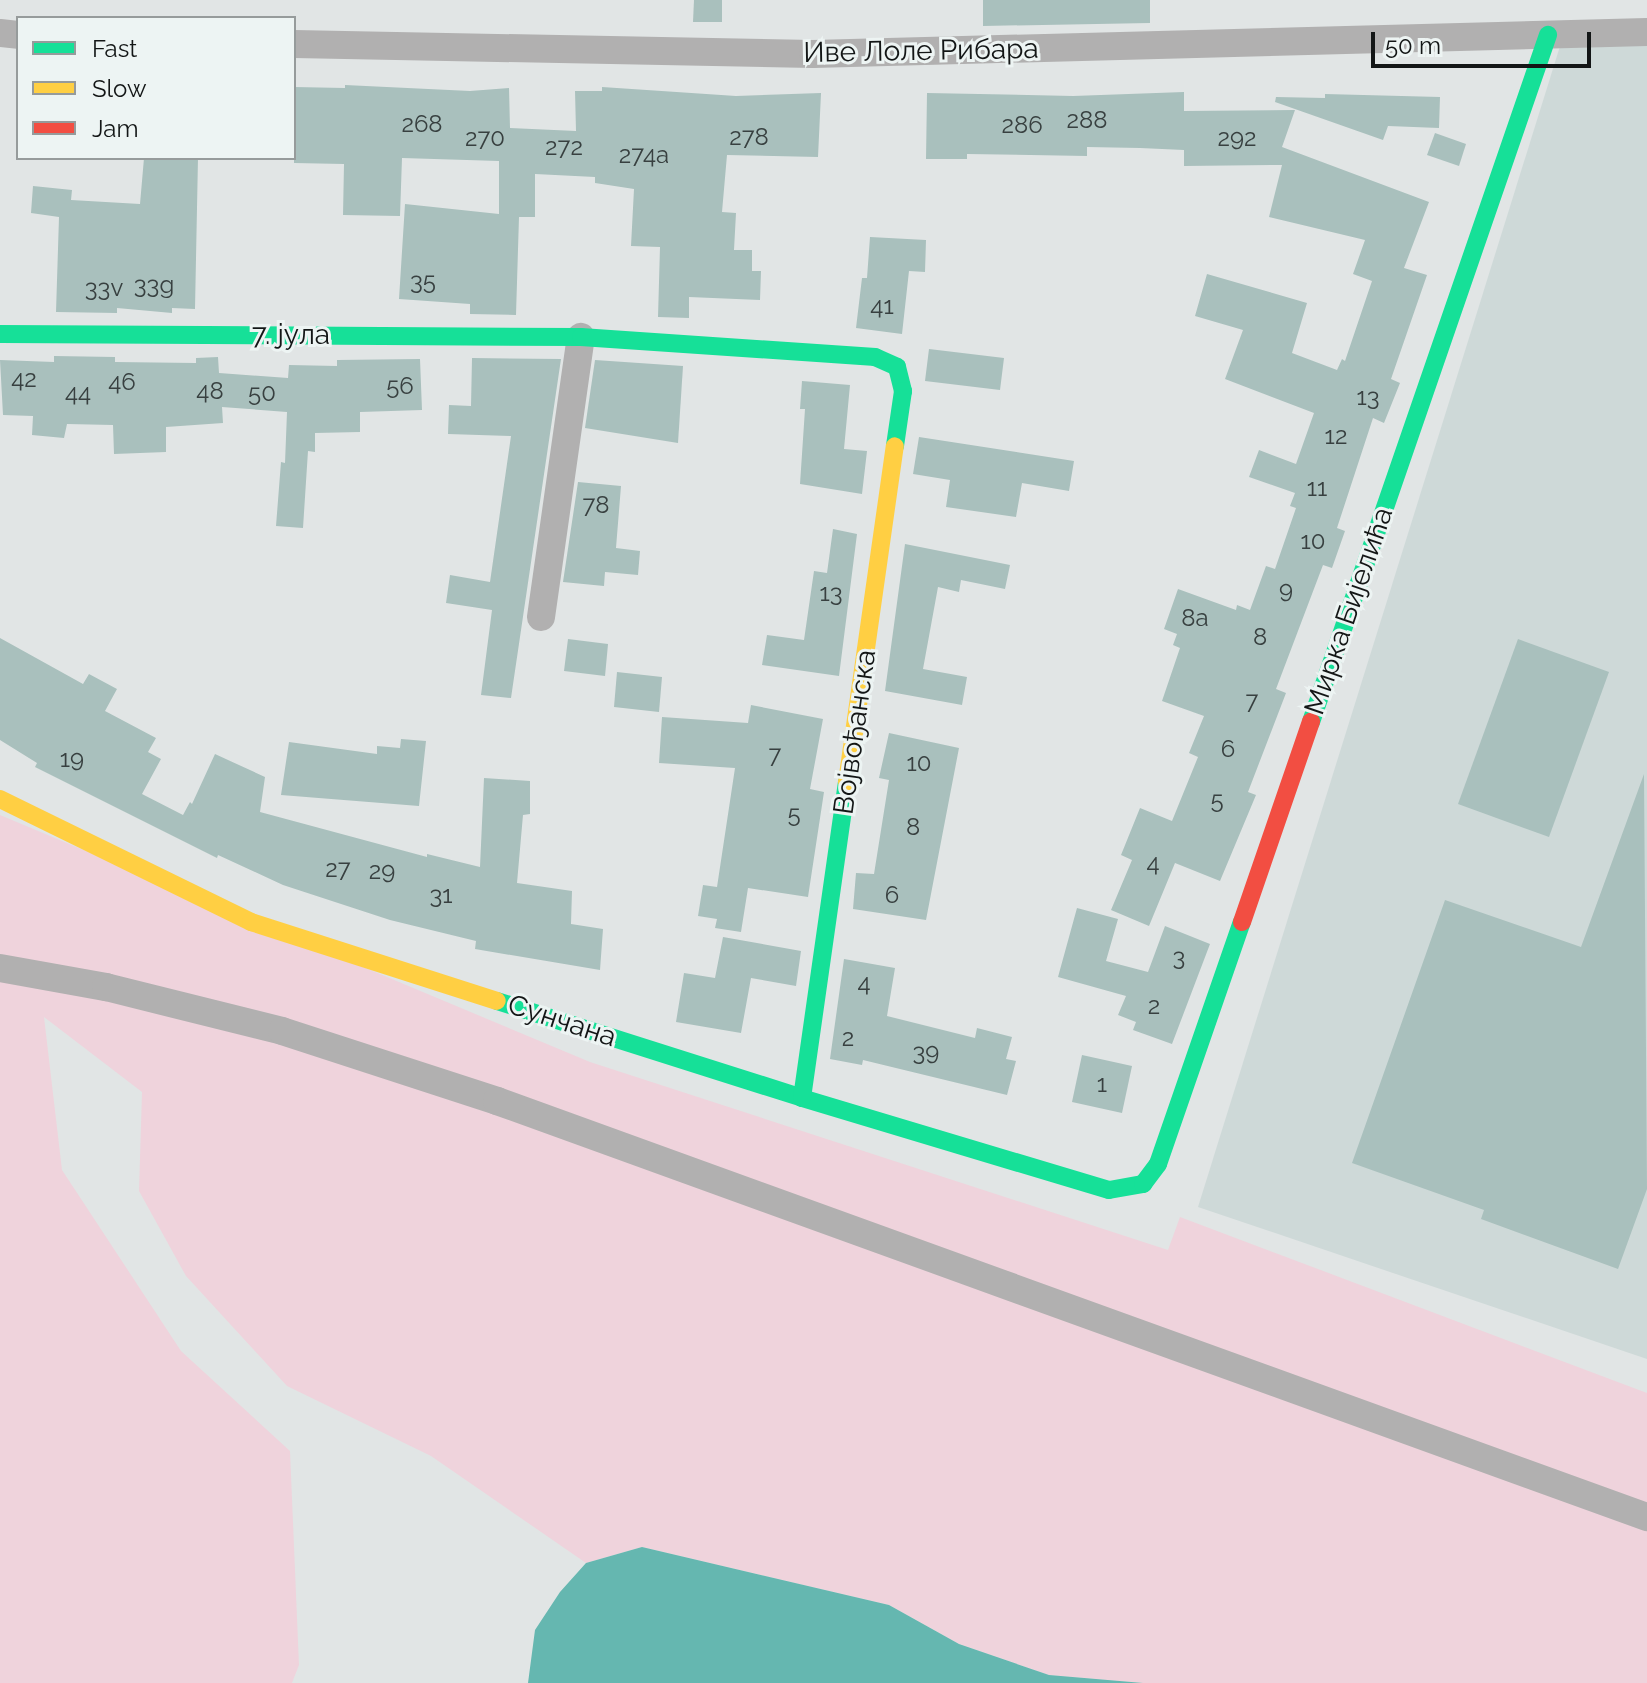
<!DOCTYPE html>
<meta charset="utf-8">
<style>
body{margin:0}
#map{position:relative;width:1647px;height:1683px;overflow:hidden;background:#e1e5e5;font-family:Raleway,sans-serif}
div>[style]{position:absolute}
.built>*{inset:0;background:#ced9d8}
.green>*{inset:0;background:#efd3dc}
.water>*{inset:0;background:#65b7b0}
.building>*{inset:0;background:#a9c0bd}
.street>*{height:28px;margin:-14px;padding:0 14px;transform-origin:14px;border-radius:14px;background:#b1b0b0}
.fast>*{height:18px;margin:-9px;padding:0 9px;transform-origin:9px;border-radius:9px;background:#16e098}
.slow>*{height:18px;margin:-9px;padding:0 9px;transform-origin:9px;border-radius:9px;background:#ffcf43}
.jam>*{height:18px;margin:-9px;padding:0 9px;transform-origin:9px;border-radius:9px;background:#f24e42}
span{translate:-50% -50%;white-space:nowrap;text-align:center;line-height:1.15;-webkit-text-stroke:6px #edf4f3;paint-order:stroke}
.number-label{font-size:24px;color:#384040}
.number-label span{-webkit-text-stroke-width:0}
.street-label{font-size:28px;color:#131616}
.legend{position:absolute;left:16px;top:16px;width:280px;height:144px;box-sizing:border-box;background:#edf4f3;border:2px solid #969b9b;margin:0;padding:10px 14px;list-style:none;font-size:24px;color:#131616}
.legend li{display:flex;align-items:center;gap:16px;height:40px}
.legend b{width:40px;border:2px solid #969b9b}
.scale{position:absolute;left:1371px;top:32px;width:220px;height:36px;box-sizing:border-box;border:4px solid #131616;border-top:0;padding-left:10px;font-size:24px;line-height:28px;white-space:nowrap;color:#131616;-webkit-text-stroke:6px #edf4f3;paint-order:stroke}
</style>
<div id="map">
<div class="built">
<i style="clip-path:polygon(1561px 43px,1647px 43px,1647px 1359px,1198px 1207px)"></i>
</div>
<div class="green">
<i style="clip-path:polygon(0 815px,590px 1062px,1168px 1250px,1180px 1217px,1647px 1393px,1647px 1683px,1143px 1683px,1049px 1675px,959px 1644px,889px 1605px,642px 1547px,586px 1563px,431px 1456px,287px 1386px,186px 1276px,139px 1191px,142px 1092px,44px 1017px,62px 1170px,181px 1351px,290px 1451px,299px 1665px,292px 1683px,0 1683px)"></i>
</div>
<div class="water">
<i style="clip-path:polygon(642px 1547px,889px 1605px,959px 1644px,1049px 1675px,1143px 1683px,528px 1683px,535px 1630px,560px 1592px,586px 1563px)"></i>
</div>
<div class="building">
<i style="clip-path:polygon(694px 0,722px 0,722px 22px,693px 22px)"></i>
<i style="clip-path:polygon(983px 0,1150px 0,1150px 23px,983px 26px)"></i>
<i style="clip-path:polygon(345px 85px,470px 91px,509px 88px,510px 128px,576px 131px,575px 91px,602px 91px,602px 87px,736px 96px,821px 93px,818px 157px,727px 155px,722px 212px,736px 213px,734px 250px,752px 250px,752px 271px,761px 271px,760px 300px,689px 297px,689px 318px,658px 317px,660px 247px,631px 246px,634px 189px,595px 183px,595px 177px,535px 174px,535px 217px,519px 217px,516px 315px,470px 314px,470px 304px,399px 299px,405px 204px,499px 214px,499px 161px,402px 158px,400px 216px,343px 215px,344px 164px,294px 163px,294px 87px,345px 88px)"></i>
<i style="clip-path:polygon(1184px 92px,1184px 111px,1295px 110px,1282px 147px,1429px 202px,1404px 268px,1427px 275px,1391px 379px,1400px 383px,1384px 423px,1373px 418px,1337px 528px,1345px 531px,1332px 568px,1323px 565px,1276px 689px,1286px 693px,1248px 792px,1256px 795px,1220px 881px,1175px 863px,1149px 926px,1111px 910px,1132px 860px,1121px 855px,1140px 808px,1172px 821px,1198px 757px,1189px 753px,1204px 716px,1162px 701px,1180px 648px,1173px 645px,1177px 634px,1164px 629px,1178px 589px,1236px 610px,1237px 605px,1250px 610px,1266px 566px,1275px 569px,1296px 508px,1290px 506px,1295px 493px,1249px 477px,1259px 450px,1296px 464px,1314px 413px,1225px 379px,1243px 330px,1195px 316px,1207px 274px,1307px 303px,1292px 353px,1337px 370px,1342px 359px,1345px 361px,1372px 281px,1353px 274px,1365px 240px,1269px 217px,1282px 165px,1184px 166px,1184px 150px,1140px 148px,1087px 147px,1087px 156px,967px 154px,967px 159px,926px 159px,927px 93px,1073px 96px)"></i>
<i style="clip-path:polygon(1325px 94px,1440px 97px,1439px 128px,1388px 126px,1383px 140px,1275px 102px,1276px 97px,1325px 98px)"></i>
<i style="clip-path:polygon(1435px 133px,1466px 144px,1459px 166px,1427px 155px)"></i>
<i style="clip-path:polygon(144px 158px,198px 158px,195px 309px,172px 308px,172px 313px,117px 308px,117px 313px,56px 312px,59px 217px,31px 213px,33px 186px,72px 190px,71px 200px,140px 204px)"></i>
<i style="clip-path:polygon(870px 237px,926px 240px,925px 272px,909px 271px,902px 334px,856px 328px,862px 278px,867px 278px)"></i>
<i style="clip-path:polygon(929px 349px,1004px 358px,1000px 390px,925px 381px)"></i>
<i style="clip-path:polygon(54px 356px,115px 357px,115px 362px,196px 363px,196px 358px,218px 357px,219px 373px,288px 378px,289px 365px,337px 366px,337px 360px,420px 359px,422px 410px,360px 412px,360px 432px,315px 433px,315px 452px,308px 451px,303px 528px,276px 526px,281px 462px,285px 463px,287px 412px,222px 407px,223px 423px,166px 427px,166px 452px,114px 454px,113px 425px,67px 424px,64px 438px,32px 435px,33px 416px,3px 415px,0 360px,54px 362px)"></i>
<i style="clip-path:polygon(472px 358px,561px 359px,511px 698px,481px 695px,492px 610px,446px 603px,450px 575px,490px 582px,511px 436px,448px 434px,449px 405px,471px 406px)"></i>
<i style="clip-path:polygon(595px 360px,683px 366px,678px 443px,585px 428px)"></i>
<i style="clip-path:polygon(802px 381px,850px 385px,844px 449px,867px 451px,862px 494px,800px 484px,805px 409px,800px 409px)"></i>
<i style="clip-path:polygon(919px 437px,1074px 461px,1069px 491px,1022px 483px,1016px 517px,946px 507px,950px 480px,913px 474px)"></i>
<i style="clip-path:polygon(578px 482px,621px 486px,616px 548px,640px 551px,638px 575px,605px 572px,604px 586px,563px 582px)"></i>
<i style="clip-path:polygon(833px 529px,857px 534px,839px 676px,762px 665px,767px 635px,804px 640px,814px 571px,827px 573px)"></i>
<i style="clip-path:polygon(905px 544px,1010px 565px,1005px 589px,961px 580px,959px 592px,938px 587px,923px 669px,967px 677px,962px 705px,885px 691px)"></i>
<i style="clip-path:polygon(0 638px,83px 684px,89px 674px,117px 689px,105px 711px,156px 738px,148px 752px,161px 759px,142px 794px,183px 815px,190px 802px,192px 804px,215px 754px,265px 777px,260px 812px,427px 857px,427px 854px,480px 867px,484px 778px,530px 781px,530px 814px,523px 815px,517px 883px,572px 891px,571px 924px,603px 929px,600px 970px,475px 949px,476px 941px,390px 920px,283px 885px,218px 855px,217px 858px,35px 767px,37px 763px,0 740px)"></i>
<i style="clip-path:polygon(568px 639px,608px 644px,605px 676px,564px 671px)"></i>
<i style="clip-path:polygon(1518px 639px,1609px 672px,1549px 837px,1458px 804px)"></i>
<i style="clip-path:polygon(617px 672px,662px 677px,659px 712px,614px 707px)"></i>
<i style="clip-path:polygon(751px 705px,823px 719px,810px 789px,824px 792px,808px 897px,748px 888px,741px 932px,715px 928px,717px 919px,698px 916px,703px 885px,717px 887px,735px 768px,659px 763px,662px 717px,748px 723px)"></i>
<i style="clip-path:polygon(889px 733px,959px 748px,926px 920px,853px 909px,856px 873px,874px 874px,889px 780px,879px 778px)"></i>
<i style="clip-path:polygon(401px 739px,426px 741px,419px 806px,281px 795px,289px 742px,377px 754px,377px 746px,400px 748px)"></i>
<i style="clip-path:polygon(1644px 774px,1647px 1189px,1618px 1269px,1481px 1219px,1484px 1210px,1352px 1163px,1445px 900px,1581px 947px)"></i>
<i style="clip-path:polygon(1077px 908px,1118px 919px,1106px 961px,1148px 972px,1165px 926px,1210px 944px,1172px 1044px,1133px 1030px,1136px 1022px,1118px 1015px,1126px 996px,1058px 977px)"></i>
<i style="clip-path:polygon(723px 937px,801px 951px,796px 986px,751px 978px,741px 1033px,676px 1022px,684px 973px,715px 978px)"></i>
<i style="clip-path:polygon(844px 959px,895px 968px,887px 1016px,975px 1038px,977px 1028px,1012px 1037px,1006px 1059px,1016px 1061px,1007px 1095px,863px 1060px,862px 1065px,830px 1059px)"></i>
<i style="clip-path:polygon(1082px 1055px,1132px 1066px,1122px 1113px,1072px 1102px)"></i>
</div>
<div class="street">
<i style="left:0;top:33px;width:18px;rotate:6deg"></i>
<i style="left:294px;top:44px;width:519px;rotate:1.1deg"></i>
<i style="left:813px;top:54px;width:834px;rotate:-1.51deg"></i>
<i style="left:541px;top:617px;width:283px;rotate:-81.9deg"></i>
<i style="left:0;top:968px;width:108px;rotate:10.2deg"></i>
<i style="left:106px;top:987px;width:181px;rotate:14deg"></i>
<i style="left:282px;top:1031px;width:226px;rotate:18deg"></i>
<i style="left:497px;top:1101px;width:1223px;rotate:19.89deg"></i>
</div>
<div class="fast">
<i style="left:0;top:334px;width:581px;rotate:0.3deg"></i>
<i style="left:581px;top:337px;width:295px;rotate:3.9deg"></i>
<i style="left:875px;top:357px;width:24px;rotate:24deg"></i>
<i style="left:897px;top:367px;width:25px;rotate:76deg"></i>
<i style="left:903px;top:391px;width:56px;rotate:98.3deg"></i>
<i style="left:1311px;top:722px;width:727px;rotate:-70.97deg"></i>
<i style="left:497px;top:1001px;width:320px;rotate:17.6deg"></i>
<i style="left:802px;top:1098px;width:320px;rotate:16.7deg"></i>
<i style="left:1109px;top:1190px;width:35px;rotate:-10deg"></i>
<i style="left:1143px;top:1184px;width:25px;rotate:-53deg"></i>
<i style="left:1158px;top:1164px;width:256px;rotate:-70.9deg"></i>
<i style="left:802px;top:1098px;width:319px;rotate:-81.9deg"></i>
</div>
<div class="slow">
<i style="left:847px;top:782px;width:339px;rotate:-81.9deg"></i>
<i style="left:0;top:799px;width:280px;rotate:26.1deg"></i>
<i style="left:251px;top:922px;width:258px;rotate:17.8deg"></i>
</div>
<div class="jam">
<i style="left:1242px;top:922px;width:212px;rotate:-71deg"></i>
</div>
<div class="number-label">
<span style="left:1087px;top:120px">288</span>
<span style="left:422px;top:124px">268</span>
<span style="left:1022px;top:125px">286</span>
<span style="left:749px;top:137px">278</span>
<span style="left:485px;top:138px">270</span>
<span style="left:1237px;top:138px">292</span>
<span style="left:564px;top:147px">272</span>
<span style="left:644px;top:155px">274a</span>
<span style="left:423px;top:281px">35</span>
<span style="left:154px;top:285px">33g</span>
<span style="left:104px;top:288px">33v</span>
<span style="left:882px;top:306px">41</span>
<span style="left:24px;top:379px">42</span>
<span style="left:122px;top:382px">46</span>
<span style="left:400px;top:386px">56</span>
<span style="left:210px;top:391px">48</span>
<span style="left:78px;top:393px">44</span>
<span style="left:262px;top:393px">50</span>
<span style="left:1368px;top:397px">13</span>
<span style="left:1336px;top:436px">12</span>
<span style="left:1317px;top:488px">11</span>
<span style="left:596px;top:505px">78</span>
<span style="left:1313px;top:541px">10</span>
<span style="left:1286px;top:590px">9</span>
<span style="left:831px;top:593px">13</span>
<span style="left:1195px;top:618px">8a</span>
<span style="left:1260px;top:637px">8</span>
<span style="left:1252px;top:701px">7</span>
<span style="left:1228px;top:749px">6</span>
<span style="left:775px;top:755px">7</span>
<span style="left:72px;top:759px">19</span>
<span style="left:919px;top:763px">10</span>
<span style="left:1217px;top:800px">5</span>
<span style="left:794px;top:814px">5</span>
<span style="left:913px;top:827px">8</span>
<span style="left:1153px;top:863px">4</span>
<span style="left:338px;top:869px">27</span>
<span style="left:382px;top:871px">29</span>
<span style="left:441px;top:895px">31</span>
<span style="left:892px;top:895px">6</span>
<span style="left:1179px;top:957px">3</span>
<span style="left:864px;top:983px">4</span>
<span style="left:1154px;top:1006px">2</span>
<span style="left:848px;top:1038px">2</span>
<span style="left:926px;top:1052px">39</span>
<span style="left:1102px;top:1084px">1</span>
</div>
<div class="street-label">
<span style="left:921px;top:51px;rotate:-1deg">Иве Лоле Рибара</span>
<span style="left:291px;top:335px">7. јула</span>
<span style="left:1349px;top:611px;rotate:-71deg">Мирка Бијелића</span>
<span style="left:855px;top:732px;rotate:-82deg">Војвођанска</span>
<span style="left:562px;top:1021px;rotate:18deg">Сунчана</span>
</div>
<ul class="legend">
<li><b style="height:10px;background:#16e098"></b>Fast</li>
<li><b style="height:10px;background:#ffcf43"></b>Slow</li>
<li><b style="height:10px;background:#f24e42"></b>Jam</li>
</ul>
<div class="scale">50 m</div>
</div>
